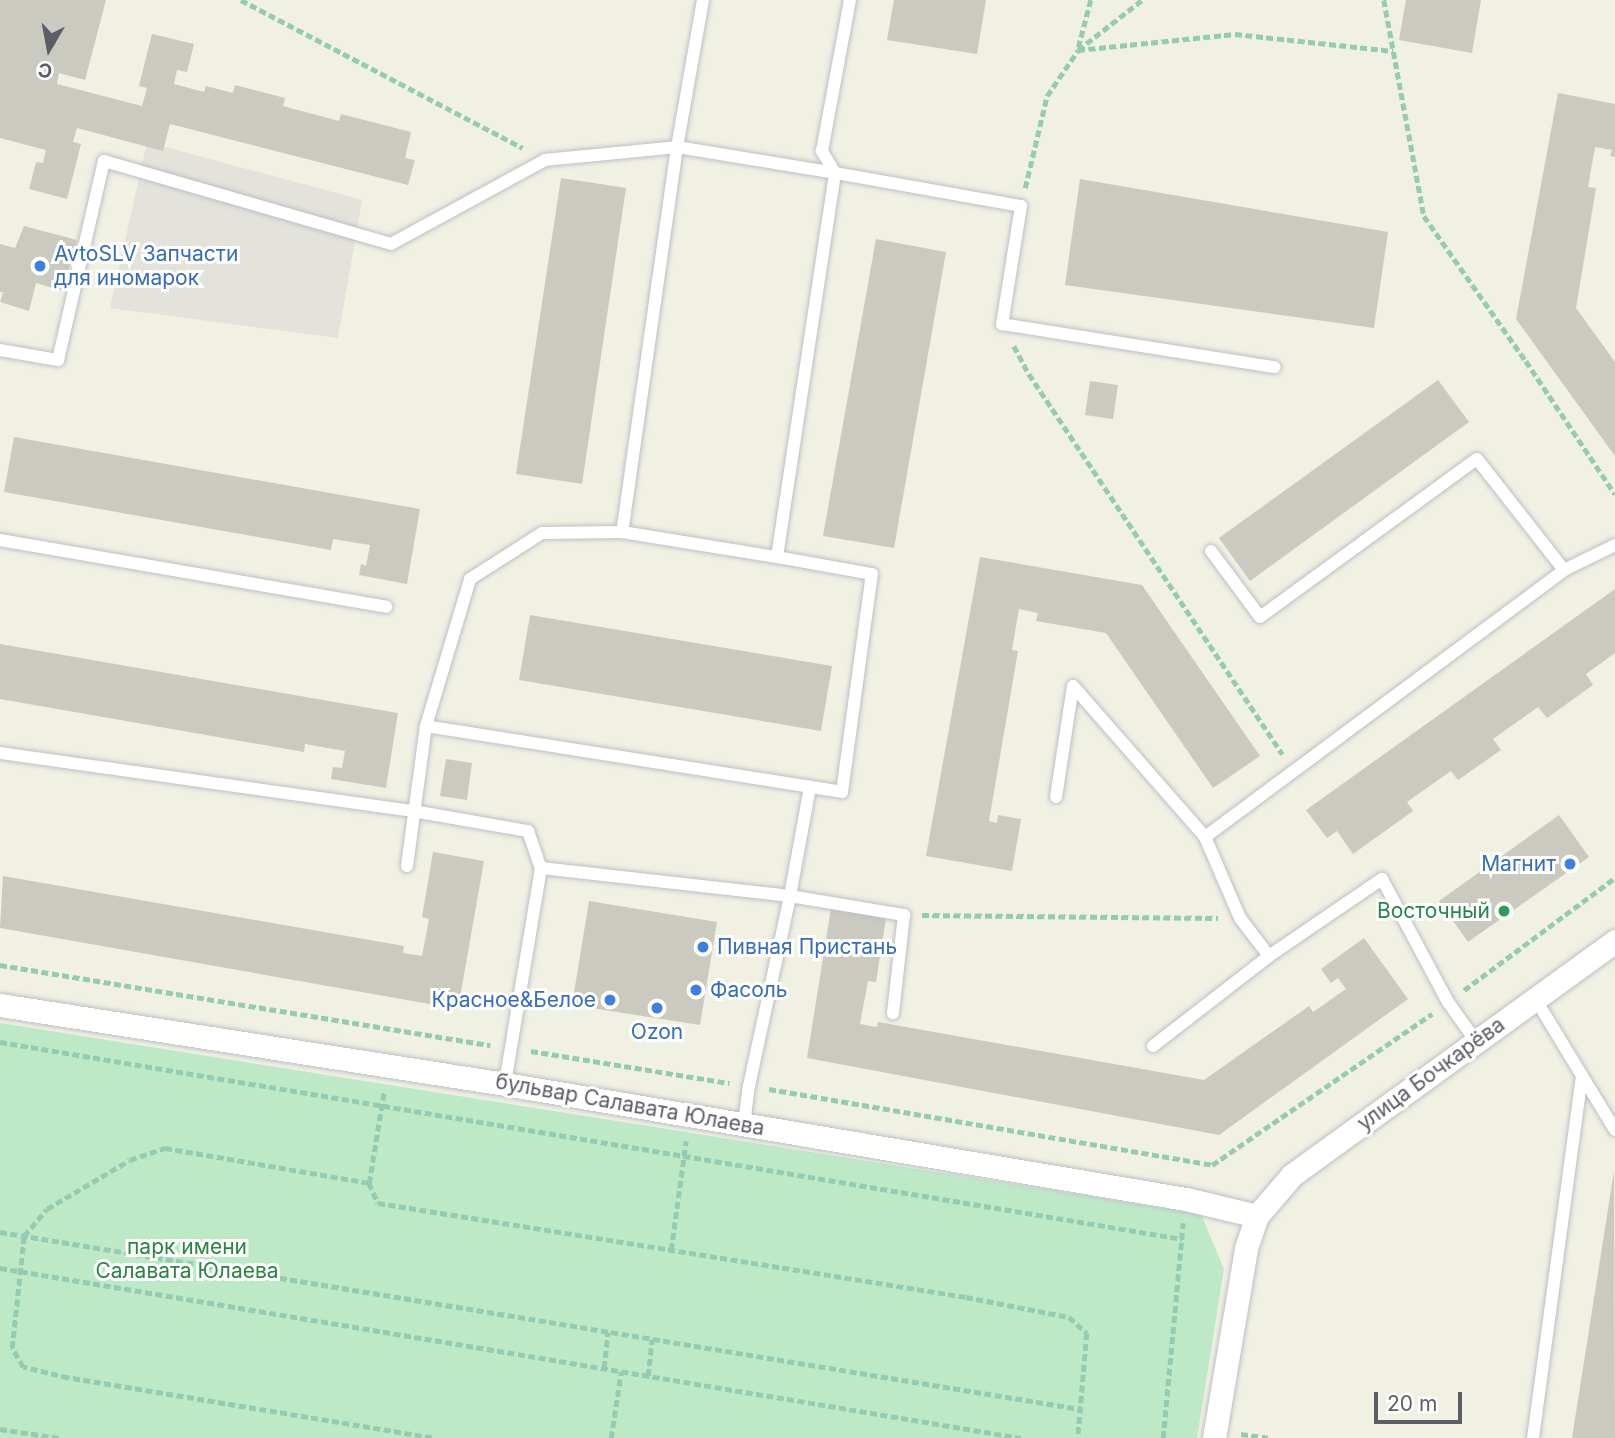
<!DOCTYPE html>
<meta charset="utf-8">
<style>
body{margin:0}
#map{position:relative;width:1615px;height:1438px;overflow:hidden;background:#f0f0e3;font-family:Inter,sans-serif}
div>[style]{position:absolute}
.industrial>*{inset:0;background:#e3e2db}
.green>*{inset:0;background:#bee9c7}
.building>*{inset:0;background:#cbcac0}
.path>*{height:4.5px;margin-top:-2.25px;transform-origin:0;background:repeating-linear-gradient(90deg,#95cbb1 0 7px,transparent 0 10.5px)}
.roads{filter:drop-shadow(0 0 2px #bdbfc6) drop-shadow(0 0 2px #bdbfc6)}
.lane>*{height:12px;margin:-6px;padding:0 6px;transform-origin:6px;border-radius:6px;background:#fff}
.street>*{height:23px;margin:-11.5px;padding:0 11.5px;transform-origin:11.5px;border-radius:11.5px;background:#fff}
.dots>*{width:19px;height:19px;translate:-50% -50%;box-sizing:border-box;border:4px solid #fff;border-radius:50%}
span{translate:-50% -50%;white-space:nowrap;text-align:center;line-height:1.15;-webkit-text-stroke:6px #fff;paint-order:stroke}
.shop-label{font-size:21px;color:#366cbe}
.left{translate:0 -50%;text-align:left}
.right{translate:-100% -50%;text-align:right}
.leisure-label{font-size:21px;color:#27864d}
.street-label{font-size:21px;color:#5b5e66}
.park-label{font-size:21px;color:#2c8443}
.north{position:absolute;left:14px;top:14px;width:70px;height:70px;-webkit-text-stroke:5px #fff;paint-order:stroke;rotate:190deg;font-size:19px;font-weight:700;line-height:28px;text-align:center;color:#5b5e66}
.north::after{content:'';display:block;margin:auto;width:24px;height:32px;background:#5b5e66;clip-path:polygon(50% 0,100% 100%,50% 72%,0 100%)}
.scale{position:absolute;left:1374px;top:1392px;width:88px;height:32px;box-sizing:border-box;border:4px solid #5b5e66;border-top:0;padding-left:9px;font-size:21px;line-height:24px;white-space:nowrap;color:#5b5e66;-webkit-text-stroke:5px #fff;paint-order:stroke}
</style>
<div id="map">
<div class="industrial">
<i style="clip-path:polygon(147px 142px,362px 200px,338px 338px,110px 308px)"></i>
</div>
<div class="green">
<i style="clip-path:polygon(0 1023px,1201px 1214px,1224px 1269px,1197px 1438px,0 1438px)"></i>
</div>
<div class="building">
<i style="clip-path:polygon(0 0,106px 0,85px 80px,59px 73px,57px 84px,142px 106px,147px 88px,139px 86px,152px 34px,194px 44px,187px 72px,177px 70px,174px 84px,204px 92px,206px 86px,233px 93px,235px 85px,285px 98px,283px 106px,339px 121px,341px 114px,411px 132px,405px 158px,415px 160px,408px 185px,170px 124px,163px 151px,77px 128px,73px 142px,81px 144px,67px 199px,29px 189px,36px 162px,43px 163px,46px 150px,0 138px)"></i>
<i style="clip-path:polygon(894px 0,986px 0,977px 54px,887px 40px)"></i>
<i style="clip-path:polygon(1406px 0,1481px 0,1472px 53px,1399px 40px)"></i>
<i style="clip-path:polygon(1558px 93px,1615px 104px,1615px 157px,1610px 156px,1612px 150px,1595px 147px,1588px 187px,1596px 188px,1576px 308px,1615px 362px,1615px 456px,1516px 319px)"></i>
<i style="clip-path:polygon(561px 178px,626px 188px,582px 484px,516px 474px)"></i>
<i style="clip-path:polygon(1080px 179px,1388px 232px,1374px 328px,1065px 285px)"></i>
<i style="clip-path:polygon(24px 226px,77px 240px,63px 291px,36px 283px,29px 311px,0 302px,3px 292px,0 292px,0 244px,15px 248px)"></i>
<i style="clip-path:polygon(876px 239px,946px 252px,894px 548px,823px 536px)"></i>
<i style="clip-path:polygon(1438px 380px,1469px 422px,1250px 581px,1219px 538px)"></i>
<i style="clip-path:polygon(1090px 381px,1118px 385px,1113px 419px,1085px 415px)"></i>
<i style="clip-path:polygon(14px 437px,420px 509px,407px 584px,359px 575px,361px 564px,366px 566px,370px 545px,333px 539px,331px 550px,4px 492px)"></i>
<i style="clip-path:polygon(980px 557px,1142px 585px,1260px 756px,1213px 788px,1106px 633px,1036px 621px,1038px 613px,1019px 609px,1012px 650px,1018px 651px,989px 821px,997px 823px,998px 815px,1021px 819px,1012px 871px,926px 856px)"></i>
<i style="clip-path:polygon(1615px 589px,1615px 653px,1586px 674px,1593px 685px,1547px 718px,1538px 707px,1493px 739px,1501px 750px,1458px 780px,1451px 771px,1407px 802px,1413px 811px,1353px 854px,1337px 831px,1327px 838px,1306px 810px)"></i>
<i style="clip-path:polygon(530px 615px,832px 666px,821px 731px,519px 680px)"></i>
<i style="clip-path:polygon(0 644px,398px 713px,386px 788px,331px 779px,333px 767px,342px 768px,345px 751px,305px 744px,304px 752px,0 699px)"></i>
<i style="clip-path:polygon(446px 759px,472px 763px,467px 800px,440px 796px)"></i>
<i style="clip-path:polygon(1559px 815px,1589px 857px,1468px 942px,1439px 901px)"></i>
<i style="clip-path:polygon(433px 852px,484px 861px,458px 1009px,0 928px,3px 876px,404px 946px,403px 953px,422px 956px,429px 919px,422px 917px)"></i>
<i style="clip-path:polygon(589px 901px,717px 922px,700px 1025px,572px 1005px)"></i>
<i style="clip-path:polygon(831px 908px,886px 918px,876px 982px,868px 981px,860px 1024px,877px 1027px,878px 1022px,1204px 1080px,1309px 1006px,1313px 1012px,1346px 989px,1338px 978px,1331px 983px,1321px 969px,1364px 938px,1408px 999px,1219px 1135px,807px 1058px)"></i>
<i style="clip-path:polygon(1614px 1171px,1615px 1438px,1572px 1438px)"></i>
</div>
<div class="path">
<i style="left:241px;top:0;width:318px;rotate:27.7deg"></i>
<i style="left:1091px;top:0;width:52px;rotate:104.6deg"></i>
<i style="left:1078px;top:50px;width:158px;rotate:-5.8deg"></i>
<i style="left:1235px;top:34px;width:159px;rotate:6.1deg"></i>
<i style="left:1384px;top:0;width:220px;rotate:79.5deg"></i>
<i style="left:1424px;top:216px;width:177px;rotate:54.9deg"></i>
<i style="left:1526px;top:361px;width:160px;rotate:56.2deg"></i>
<i style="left:1025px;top:188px;width:95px;rotate:-76.6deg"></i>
<i style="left:1047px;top:96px;width:55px;rotate:-56deg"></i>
<i style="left:1078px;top:50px;width:81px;rotate:-38deg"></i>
<i style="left:1014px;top:346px;width:32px;rotate:62deg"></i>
<i style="left:1029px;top:374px;width:457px;rotate:56.3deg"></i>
<i style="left:922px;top:915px;width:296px;rotate:0.6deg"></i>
<i style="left:0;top:965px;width:497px;rotate:9.3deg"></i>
<i style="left:1464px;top:990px;width:188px;rotate:-36.6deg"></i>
<i style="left:0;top:1042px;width:1198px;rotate:9.46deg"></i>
<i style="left:531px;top:1051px;width:201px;rotate:9.2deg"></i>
<i style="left:769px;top:1089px;width:449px;rotate:9.7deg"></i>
<i style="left:1212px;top:1165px;width:267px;rotate:-34.5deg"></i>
<i style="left:369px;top:1183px;width:93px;rotate:-80.7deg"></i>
<i style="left:0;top:1232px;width:1094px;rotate:9.31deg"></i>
<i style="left:671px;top:1250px;width:110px;rotate:-82.2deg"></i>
<i style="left:0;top:1268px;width:1035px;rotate:9.45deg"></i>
<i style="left:604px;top:1368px;width:36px;rotate:-84deg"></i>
<i style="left:648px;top:1376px;width:37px;rotate:-84deg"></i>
<i style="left:0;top:1429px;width:60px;rotate:8.7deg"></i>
<i style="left:1241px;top:1434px;width:27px;rotate:8deg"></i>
<i style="left:432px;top:1438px;width:369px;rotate:-170.6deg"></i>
<i style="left:68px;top:1378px;width:46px;rotate:-166.3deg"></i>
<i style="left:23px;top:1367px;width:22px;rotate:-120deg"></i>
<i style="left:12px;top:1348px;width:113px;rotate:-83.9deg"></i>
<i style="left:24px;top:1236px;width:35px;rotate:-50deg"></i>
<i style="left:47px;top:1209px;width:96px;rotate:-30.6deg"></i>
<i style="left:130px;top:1160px;width:37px;rotate:-19deg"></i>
<i style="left:165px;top:1148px;width:207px;rotate:9.7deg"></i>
<i style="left:369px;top:1183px;width:22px;rotate:66deg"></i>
<i style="left:378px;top:1203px;width:595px;rotate:9.08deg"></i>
<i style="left:966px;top:1297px;width:105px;rotate:11deg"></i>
<i style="left:1069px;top:1317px;width:24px;rotate:42deg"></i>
<i style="left:1087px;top:1333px;width:105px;rotate:94.9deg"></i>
<i style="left:611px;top:1438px;width:67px;rotate:-81.4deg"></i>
<i style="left:1163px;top:1438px;width:216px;rotate:-84.7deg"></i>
</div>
<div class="roads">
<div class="lane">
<i style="left:703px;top:0;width:149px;rotate:100deg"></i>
<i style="left:677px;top:147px;width:160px;rotate:9.3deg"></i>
<i style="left:835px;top:173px;width:26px;rotate:-121deg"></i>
<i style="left:822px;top:151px;width:154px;rotate:-79.5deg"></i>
<i style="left:0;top:350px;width:59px;rotate:9.8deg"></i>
<i style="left:58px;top:360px;width:204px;rotate:-77deg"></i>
<i style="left:104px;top:161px;width:299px;rotate:16.1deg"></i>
<i style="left:391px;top:244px;width:175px;rotate:-28.6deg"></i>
<i style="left:545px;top:160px;width:133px;rotate:-5.6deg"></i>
<i style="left:677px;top:147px;width:389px;rotate:98.1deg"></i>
<i style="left:622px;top:532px;width:157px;rotate:9.2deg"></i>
<i style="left:777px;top:557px;width:388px;rotate:-81.4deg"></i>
<i style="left:835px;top:173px;width:189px;rotate:10.1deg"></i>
<i style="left:1021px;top:206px;width:120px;rotate:99.1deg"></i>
<i style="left:1002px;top:324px;width:276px;rotate:9deg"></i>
<i style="left:0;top:540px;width:392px;rotate:9.8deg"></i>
<i style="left:1211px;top:551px;width:82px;rotate:53.4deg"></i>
<i style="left:1260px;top:617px;width:268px;rotate:-36.1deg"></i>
<i style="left:1477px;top:459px;width:141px;rotate:51.9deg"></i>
<i style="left:426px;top:726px;width:421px;rotate:9deg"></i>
<i style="left:842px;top:792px;width:220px;rotate:-82.2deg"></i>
<i style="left:872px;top:574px;width:97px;rotate:-169.9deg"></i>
<i style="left:0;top:753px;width:417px;rotate:8deg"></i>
<i style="left:413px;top:811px;width:117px;rotate:9.9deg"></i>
<i style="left:528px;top:831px;width:39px;rotate:71deg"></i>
<i style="left:541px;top:868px;width:219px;rotate:99.5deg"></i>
<i style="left:1056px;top:797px;width:112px;rotate:-81.3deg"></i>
<i style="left:1073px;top:686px;width:201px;rotate:48.8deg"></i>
<i style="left:1205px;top:837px;width:88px;rotate:66.6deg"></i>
<i style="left:1240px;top:918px;width:48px;rotate:52.7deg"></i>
<i style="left:1205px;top:837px;width:447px;rotate:-36.6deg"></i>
<i style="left:1564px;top:570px;width:57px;rotate:-26.1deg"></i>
<i style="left:407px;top:866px;width:141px;rotate:-82.3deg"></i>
<i style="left:426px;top:726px;width:153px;rotate:-73.3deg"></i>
<i style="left:470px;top:579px;width:85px;rotate:-32.6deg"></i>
<i style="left:542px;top:533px;width:80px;rotate:-0.7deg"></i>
<i style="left:541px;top:868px;width:251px;rotate:6.4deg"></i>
<i style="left:790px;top:896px;width:116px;rotate:9.5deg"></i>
<i style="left:904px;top:915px;width:99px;rotate:96.4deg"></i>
<i style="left:1536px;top:1000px;width:152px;rotate:58.7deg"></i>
<i style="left:1153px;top:1046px;width:147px;rotate:-37.8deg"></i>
<i style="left:1269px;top:956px;width:137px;rotate:-34.3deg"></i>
<i style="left:1382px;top:879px;width:140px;rotate:61.8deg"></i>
<i style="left:1448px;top:1002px;width:47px;rotate:54.6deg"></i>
<i style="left:744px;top:1125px;width:39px;rotate:-83deg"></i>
<i style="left:749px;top:1086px;width:194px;rotate:-77.8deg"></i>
<i style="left:790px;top:896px;width:111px;rotate:-79.6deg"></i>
<i style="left:1533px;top:1438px;width:365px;rotate:-82.3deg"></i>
</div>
<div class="street">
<i style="left:0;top:1005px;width:511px;rotate:8.89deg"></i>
<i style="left:505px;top:1084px;width:691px;rotate:9.59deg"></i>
<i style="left:1186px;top:1199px;width:73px;rotate:13.5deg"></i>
<i style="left:1214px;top:1438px;width:193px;rotate:-80.4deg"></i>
<i style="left:1246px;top:1248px;width:34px;rotate:-71deg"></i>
<i style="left:1257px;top:1216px;width:54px;rotate:-49.5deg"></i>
<i style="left:1292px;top:1175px;width:399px;rotate:-35.9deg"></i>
</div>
</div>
<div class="dots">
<i style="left:40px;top:266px;background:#3f7fe0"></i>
<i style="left:1570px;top:864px;background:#3f7fe0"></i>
<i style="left:1504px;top:911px;background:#2e9e5b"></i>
<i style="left:703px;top:947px;background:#3f7fe0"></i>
<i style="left:696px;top:990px;background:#3f7fe0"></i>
<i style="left:610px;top:1000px;background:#3f7fe0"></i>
<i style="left:657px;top:1008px;background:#3f7fe0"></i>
</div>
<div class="shop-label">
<span class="left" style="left:54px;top:266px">AvtoSLV Запчасти<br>для иномарок</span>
<span class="right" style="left:1556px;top:864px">Магнит</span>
<span class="left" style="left:717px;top:947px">Пивная Пристань</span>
<span class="left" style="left:710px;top:990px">Фасоль</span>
<span class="right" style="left:596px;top:1000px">Красное&amp;Белое</span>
<span style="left:657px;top:1032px">Ozon</span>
</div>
<div class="leisure-label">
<span class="right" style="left:1490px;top:911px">Восточный</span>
</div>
<div class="street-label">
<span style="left:1431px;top:1074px;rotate:-36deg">улица Бочкарёва</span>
<span style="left:630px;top:1105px;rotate:10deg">бульвар Салавата Юлаева</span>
</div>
<div class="park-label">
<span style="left:187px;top:1259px">парк имени<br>Салавата Юлаева</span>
</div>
<div class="north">С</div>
<div class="scale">20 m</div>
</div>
